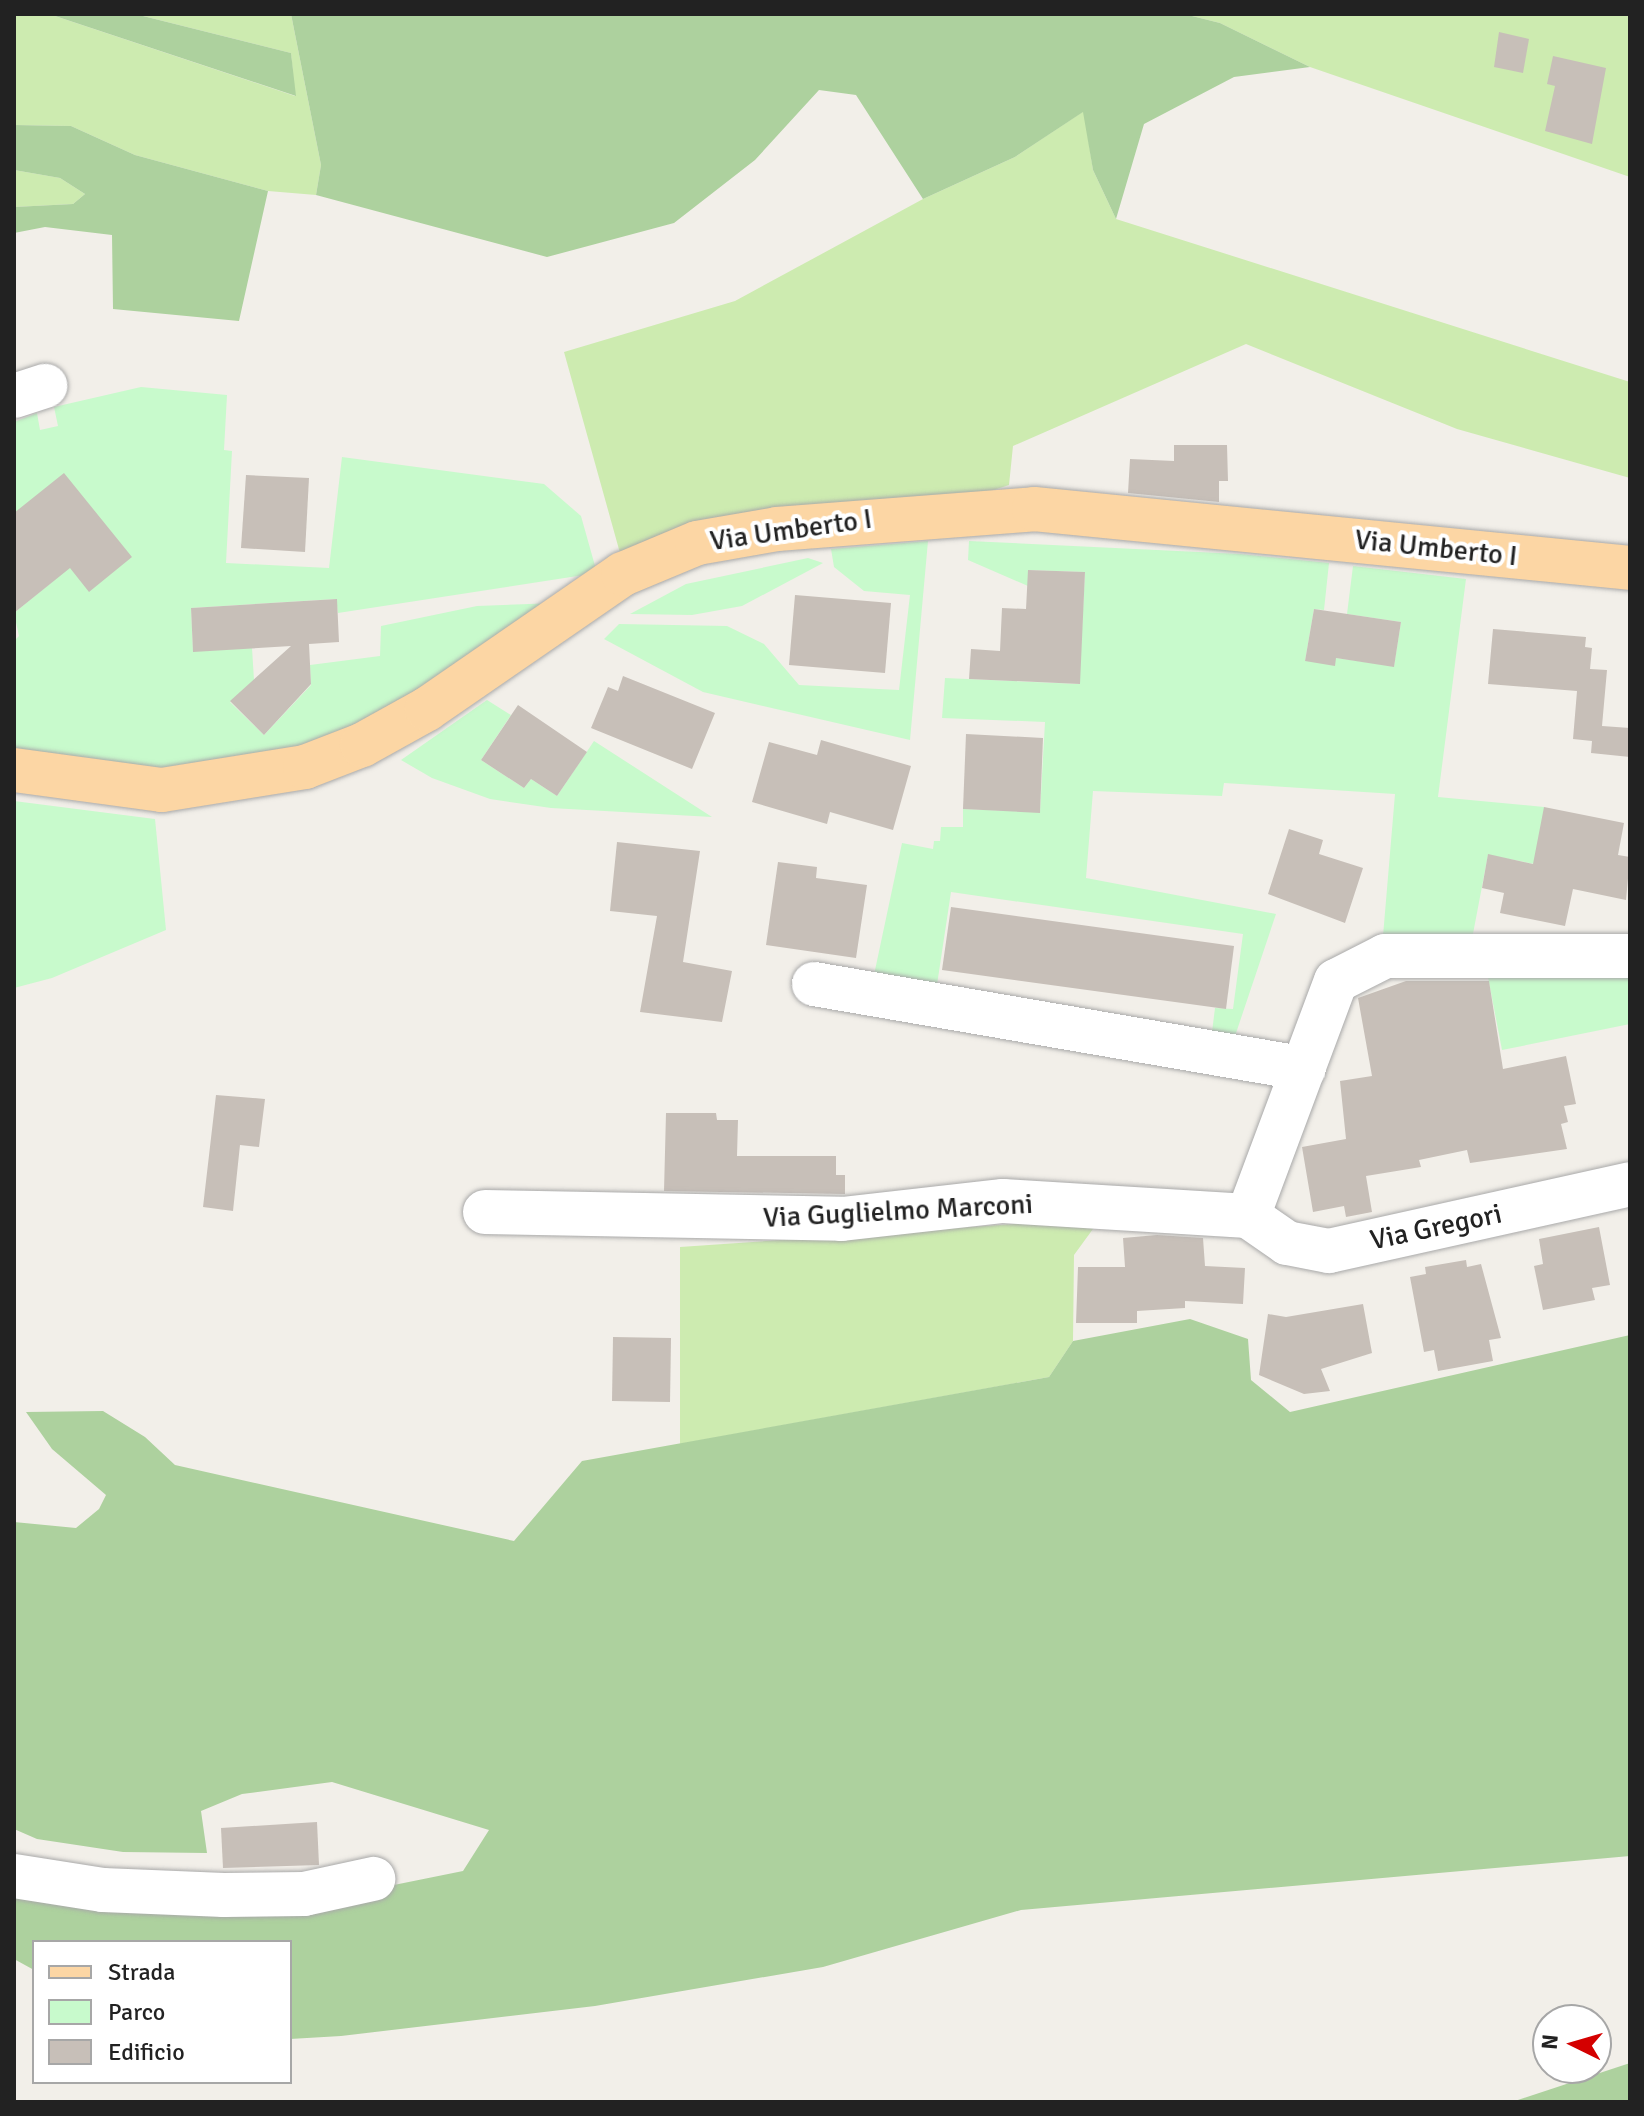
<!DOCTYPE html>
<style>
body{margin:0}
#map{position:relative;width:1644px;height:2116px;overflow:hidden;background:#f2efe9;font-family:Signika,sans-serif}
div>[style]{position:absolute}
.grass>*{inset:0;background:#cdebb0}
.forest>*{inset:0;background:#add19e}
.park>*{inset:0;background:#c8facc}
.building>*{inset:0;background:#c7bfb8}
.roads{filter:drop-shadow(0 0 2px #a9a9a9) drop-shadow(0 0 2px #a9a9a9)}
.minor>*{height:44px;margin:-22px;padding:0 22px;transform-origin:22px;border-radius:22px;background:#fff}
.major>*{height:44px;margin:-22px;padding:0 22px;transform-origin:22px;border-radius:22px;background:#fcd6a4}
span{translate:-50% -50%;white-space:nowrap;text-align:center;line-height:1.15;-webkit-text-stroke:8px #fff;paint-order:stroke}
.street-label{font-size:28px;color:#222}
.frame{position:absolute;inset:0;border:16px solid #222;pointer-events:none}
.legend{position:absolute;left:32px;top:1940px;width:260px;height:144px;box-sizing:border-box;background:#fff;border:2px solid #a7a7a7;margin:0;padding:10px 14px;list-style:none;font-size:24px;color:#222}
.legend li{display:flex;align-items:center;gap:16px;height:40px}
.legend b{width:40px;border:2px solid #a7a7a7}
.north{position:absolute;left:1532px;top:2004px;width:80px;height:80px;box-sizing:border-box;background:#fff;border:2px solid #a7a7a7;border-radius:50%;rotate:275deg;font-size:22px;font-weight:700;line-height:32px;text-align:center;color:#222}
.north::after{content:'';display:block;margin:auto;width:28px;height:36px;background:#d40000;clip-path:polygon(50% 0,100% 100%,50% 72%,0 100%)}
</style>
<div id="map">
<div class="grass">
<i style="clip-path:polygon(49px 14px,295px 96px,291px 53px,135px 14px,291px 14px,321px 165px,316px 195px,268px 191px,135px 155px,71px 126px,14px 125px,14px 16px)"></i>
<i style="clip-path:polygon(1184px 14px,1630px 14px,1630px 177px,1310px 67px,1220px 23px)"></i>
<i style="clip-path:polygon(1084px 111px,1093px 170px,1116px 219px,1630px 382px,1630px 478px,1457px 429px,1246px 344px,1013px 446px,1009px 485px,954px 503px,620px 553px,564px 352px,735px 301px,923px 199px,1015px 157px)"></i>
<i style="clip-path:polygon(14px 170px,60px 178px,85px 194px,73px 204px,14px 207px)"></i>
<i style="clip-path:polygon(1101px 1218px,1074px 1255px,1073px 1341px,1049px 1377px,680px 1444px,680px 1247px)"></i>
</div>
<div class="forest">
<i style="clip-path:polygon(49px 14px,135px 14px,291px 53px,296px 96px)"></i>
<i style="clip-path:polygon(291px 14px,1184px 14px,1220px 23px,1310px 67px,1234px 77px,1144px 124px,1116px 219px,1093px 170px,1083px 112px,1015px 157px,923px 199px,856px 95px,819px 90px,755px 160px,674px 223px,547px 257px,316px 195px,321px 165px)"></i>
<i style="clip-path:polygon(14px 125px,71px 126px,135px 155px,268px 191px,239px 321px,113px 309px,112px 235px,45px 227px,14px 233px,14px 207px,73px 204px,85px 194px,60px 178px,14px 170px)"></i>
<i style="clip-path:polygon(1190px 1319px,1248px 1339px,1251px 1380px,1290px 1412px,1630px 1335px,1630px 1856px,1021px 1910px,823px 1967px,595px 2006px,341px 2036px,290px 2039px,290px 1942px,34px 1942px,34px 1970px,14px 1959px,14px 1889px,300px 1904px,463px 1871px,489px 1830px,332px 1782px,242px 1794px,201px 1811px,207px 1853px,123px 1852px,37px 1839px,14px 1829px,14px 1522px,76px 1528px,99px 1509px,106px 1495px,52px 1449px,26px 1412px,103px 1411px,145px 1437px,175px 1465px,514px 1541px,582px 1461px,1049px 1377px,1073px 1341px)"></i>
<i style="clip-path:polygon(1630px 2063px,1630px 2102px,1512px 2102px)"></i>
</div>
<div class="park">
<i style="clip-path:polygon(141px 387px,227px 395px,224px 450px,232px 451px,226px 563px,329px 568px,342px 457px,544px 484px,581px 516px,597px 573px,338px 613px,336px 599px,191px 608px,193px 651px,252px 648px,254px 680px,230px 702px,264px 735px,311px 685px,310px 665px,380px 656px,381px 626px,477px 606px,558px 603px,392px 715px,228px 775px,14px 758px,14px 641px,19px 636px,14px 613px,52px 582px,66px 563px,132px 557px,14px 533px,14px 422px,37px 413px,40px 430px,58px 426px,54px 407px)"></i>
<i style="clip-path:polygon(928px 541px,910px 740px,703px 692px,604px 639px,619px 624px,727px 626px,764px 644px,799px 685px,899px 690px,910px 595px,864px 591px,834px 567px,831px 549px)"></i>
<i style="clip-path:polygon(969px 541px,1240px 554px,1329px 563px,1324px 610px,1314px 609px,1305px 661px,1336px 658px,1394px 666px,1401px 622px,1347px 614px,1353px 566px,1466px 579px,1438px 797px,1544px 807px,1545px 866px,1488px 855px,1472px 939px,1383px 936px,1395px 794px,1224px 783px,1222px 796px,1093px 791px,1086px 878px,1276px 914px,1233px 1042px,1211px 1040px,1215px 1008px,1233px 1009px,1243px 934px,951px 892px,935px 998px,871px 989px,902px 843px,933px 849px,934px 841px,940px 841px,941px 827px,963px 827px,963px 809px,1040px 812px,1045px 722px,942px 718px,945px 678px,1079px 684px,1085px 572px,1028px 570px,1028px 586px,968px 560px)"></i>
<i style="clip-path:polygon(808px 558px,823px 563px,742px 606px,692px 615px,630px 614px,686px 584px)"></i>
<i style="clip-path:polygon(487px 700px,511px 715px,481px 760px,524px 788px,531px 779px,557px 796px,594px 741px,712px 817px,551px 808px,490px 799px,432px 778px,401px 760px)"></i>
<i style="clip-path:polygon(14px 801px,155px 819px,166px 930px,52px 978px,14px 988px)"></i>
<i style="clip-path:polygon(1487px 972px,1630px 973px,1630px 1024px,1502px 1050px)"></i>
</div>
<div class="building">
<i style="clip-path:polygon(1499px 32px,1529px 39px,1523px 73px,1494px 67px)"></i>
<i style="clip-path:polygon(1553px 56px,1606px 68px,1592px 144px,1545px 131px,1555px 86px,1547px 84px)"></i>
<i style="clip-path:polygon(1174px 445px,1227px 445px,1228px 481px,1219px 481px,1219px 502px,1128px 493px,1130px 459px,1174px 461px)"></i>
<i style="clip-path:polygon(64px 473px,132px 557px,89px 592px,70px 568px,14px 613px,14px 513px)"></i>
<i style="clip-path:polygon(246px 475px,309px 478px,305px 552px,241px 548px)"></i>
<i style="clip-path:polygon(1028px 570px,1085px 572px,1080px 684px,969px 679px,971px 649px,1000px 651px,1002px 608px,1026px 609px)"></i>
<i style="clip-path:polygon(795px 595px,891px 603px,885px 673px,789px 665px)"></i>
<i style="clip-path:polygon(337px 599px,339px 642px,309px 644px,311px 684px,264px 735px,230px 701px,291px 646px,193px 652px,191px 608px)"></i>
<i style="clip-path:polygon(1314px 609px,1401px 622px,1394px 667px,1336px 658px,1335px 666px,1305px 661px)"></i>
<i style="clip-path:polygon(1493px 629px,1586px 637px,1585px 647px,1592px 648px,1590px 669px,1607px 670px,1602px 726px,1630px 728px,1630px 757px,1591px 753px,1592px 741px,1573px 739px,1577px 691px,1488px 684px)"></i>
<i style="clip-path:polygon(623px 676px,715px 713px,692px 769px,591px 728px,608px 687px,618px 691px)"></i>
<i style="clip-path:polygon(518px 705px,587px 752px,557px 796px,531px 779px,524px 788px,481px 760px)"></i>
<i style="clip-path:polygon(966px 734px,1043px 738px,1040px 813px,963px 809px)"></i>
<i style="clip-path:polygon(821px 740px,911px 766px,893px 830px,830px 812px,827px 824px,752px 802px,769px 742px,817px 755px)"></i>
<i style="clip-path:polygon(1544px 807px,1624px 823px,1618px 855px,1630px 857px,1626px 900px,1573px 889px,1565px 926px,1500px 913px,1504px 893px,1482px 888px,1488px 854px,1533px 864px)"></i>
<i style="clip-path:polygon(1289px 829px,1323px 840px,1319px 854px,1363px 868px,1345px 923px,1268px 894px)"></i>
<i style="clip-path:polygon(617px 842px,700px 851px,683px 962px,732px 971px,722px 1022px,640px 1012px,657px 916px,610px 911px)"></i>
<i style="clip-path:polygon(778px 862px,817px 867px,816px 878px,867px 885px,856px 958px,766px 945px)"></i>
<i style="clip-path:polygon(951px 907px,1234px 946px,1226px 1009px,942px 970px)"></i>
<i style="clip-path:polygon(1406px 981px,1489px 981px,1503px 1069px,1566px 1056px,1576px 1104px,1564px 1106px,1568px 1122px,1561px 1124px,1567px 1149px,1470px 1163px,1467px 1150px,1419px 1160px,1421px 1167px,1366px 1176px,1372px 1212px,1346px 1217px,1344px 1206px,1313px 1212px,1302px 1147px,1346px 1139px,1340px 1081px,1372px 1076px,1358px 998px)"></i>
<i style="clip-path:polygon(216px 1095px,265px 1099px,259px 1147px,240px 1145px,233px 1211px,203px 1207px)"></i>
<i style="clip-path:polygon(666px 1113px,716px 1113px,717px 1120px,738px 1120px,737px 1156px,836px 1156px,836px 1175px,845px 1175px,845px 1194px,664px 1191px)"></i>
<i style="clip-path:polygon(1599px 1227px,1610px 1285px,1592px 1288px,1595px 1300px,1543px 1310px,1534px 1266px,1543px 1264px,1539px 1239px)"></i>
<i style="clip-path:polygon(1157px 1235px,1203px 1238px,1205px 1266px,1245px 1268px,1243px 1304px,1185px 1301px,1185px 1308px,1137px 1311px,1137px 1323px,1076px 1323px,1078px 1267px,1125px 1267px,1123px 1238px)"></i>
<i style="clip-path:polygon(1466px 1260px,1467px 1267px,1481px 1264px,1501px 1338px,1489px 1340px,1493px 1361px,1438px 1371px,1434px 1350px,1424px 1352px,1410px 1277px,1426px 1274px,1425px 1267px)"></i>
<i style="clip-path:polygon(1363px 1304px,1372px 1353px,1321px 1369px,1330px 1391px,1304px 1394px,1259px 1375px,1268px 1314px,1286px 1317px)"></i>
<i style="clip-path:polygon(613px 1337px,671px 1338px,670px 1402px,612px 1401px)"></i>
<i style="clip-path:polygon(317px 1822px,319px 1865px,223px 1868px,221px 1828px)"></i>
</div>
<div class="roads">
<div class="minor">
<i style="left:14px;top:396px;width:33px;rotate:-18deg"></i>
<i style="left:814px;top:984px;width:497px;rotate:9.8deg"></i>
<i style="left:485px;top:1212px;width:357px;rotate:1.1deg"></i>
<i style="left:842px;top:1219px;width:162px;rotate:-6.4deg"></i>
<i style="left:1003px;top:1201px;width:245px;rotate:3.5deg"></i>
<i style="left:1248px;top:1216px;width:251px;rotate:-69.5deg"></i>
<i style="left:1336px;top:981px;width:55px;rotate:-27deg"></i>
<i style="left:1385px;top:956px;width:245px"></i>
<i style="left:1248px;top:1216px;width:47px;rotate:34.7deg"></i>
<i style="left:1287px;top:1243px;width:43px;rotate:10.8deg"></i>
<i style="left:1329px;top:1251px;width:308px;rotate:-12.5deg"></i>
<i style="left:14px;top:1876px;width:90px;rotate:8.9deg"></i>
<i style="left:103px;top:1890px;width:121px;rotate:2.4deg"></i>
<i style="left:224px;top:1895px;width:80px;rotate:-0.7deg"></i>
<i style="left:304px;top:1894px;width:71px;rotate:-12.3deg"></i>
</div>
<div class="major">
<i style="left:14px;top:770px;width:149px;rotate:7.7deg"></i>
<i style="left:162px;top:790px;width:145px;rotate:-9.1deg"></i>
<i style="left:305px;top:767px;width:61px;rotate:-21.1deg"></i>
<i style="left:362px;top:745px;width:74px;rotate:-29deg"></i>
<i style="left:427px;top:709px;width:238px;rotate:-34.6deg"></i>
<i style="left:623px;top:574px;width:80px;rotate:-22.7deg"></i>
<i style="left:697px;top:543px;width:81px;rotate:-9.9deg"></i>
<i style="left:777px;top:529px;width:258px;rotate:-4.4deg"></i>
<i style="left:1034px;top:509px;width:599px;rotate:5.65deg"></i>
</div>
</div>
<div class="street-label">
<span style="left:791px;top:530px;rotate:-8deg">Via Umberto I</span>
<span style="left:1436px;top:548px;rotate:6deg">Via Umberto I</span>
<span style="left:898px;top:1211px;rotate:-3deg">Via Guglielmo Marconi</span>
<span style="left:1436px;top:1227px;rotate:-12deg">Via Gregori</span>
</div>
<div class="frame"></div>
<ul class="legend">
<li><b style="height:10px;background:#fcd6a4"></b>Strada</li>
<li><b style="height:22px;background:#c8facc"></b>Parco</li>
<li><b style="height:22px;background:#c7bfb8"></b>Edificio</li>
</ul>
<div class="north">N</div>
</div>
